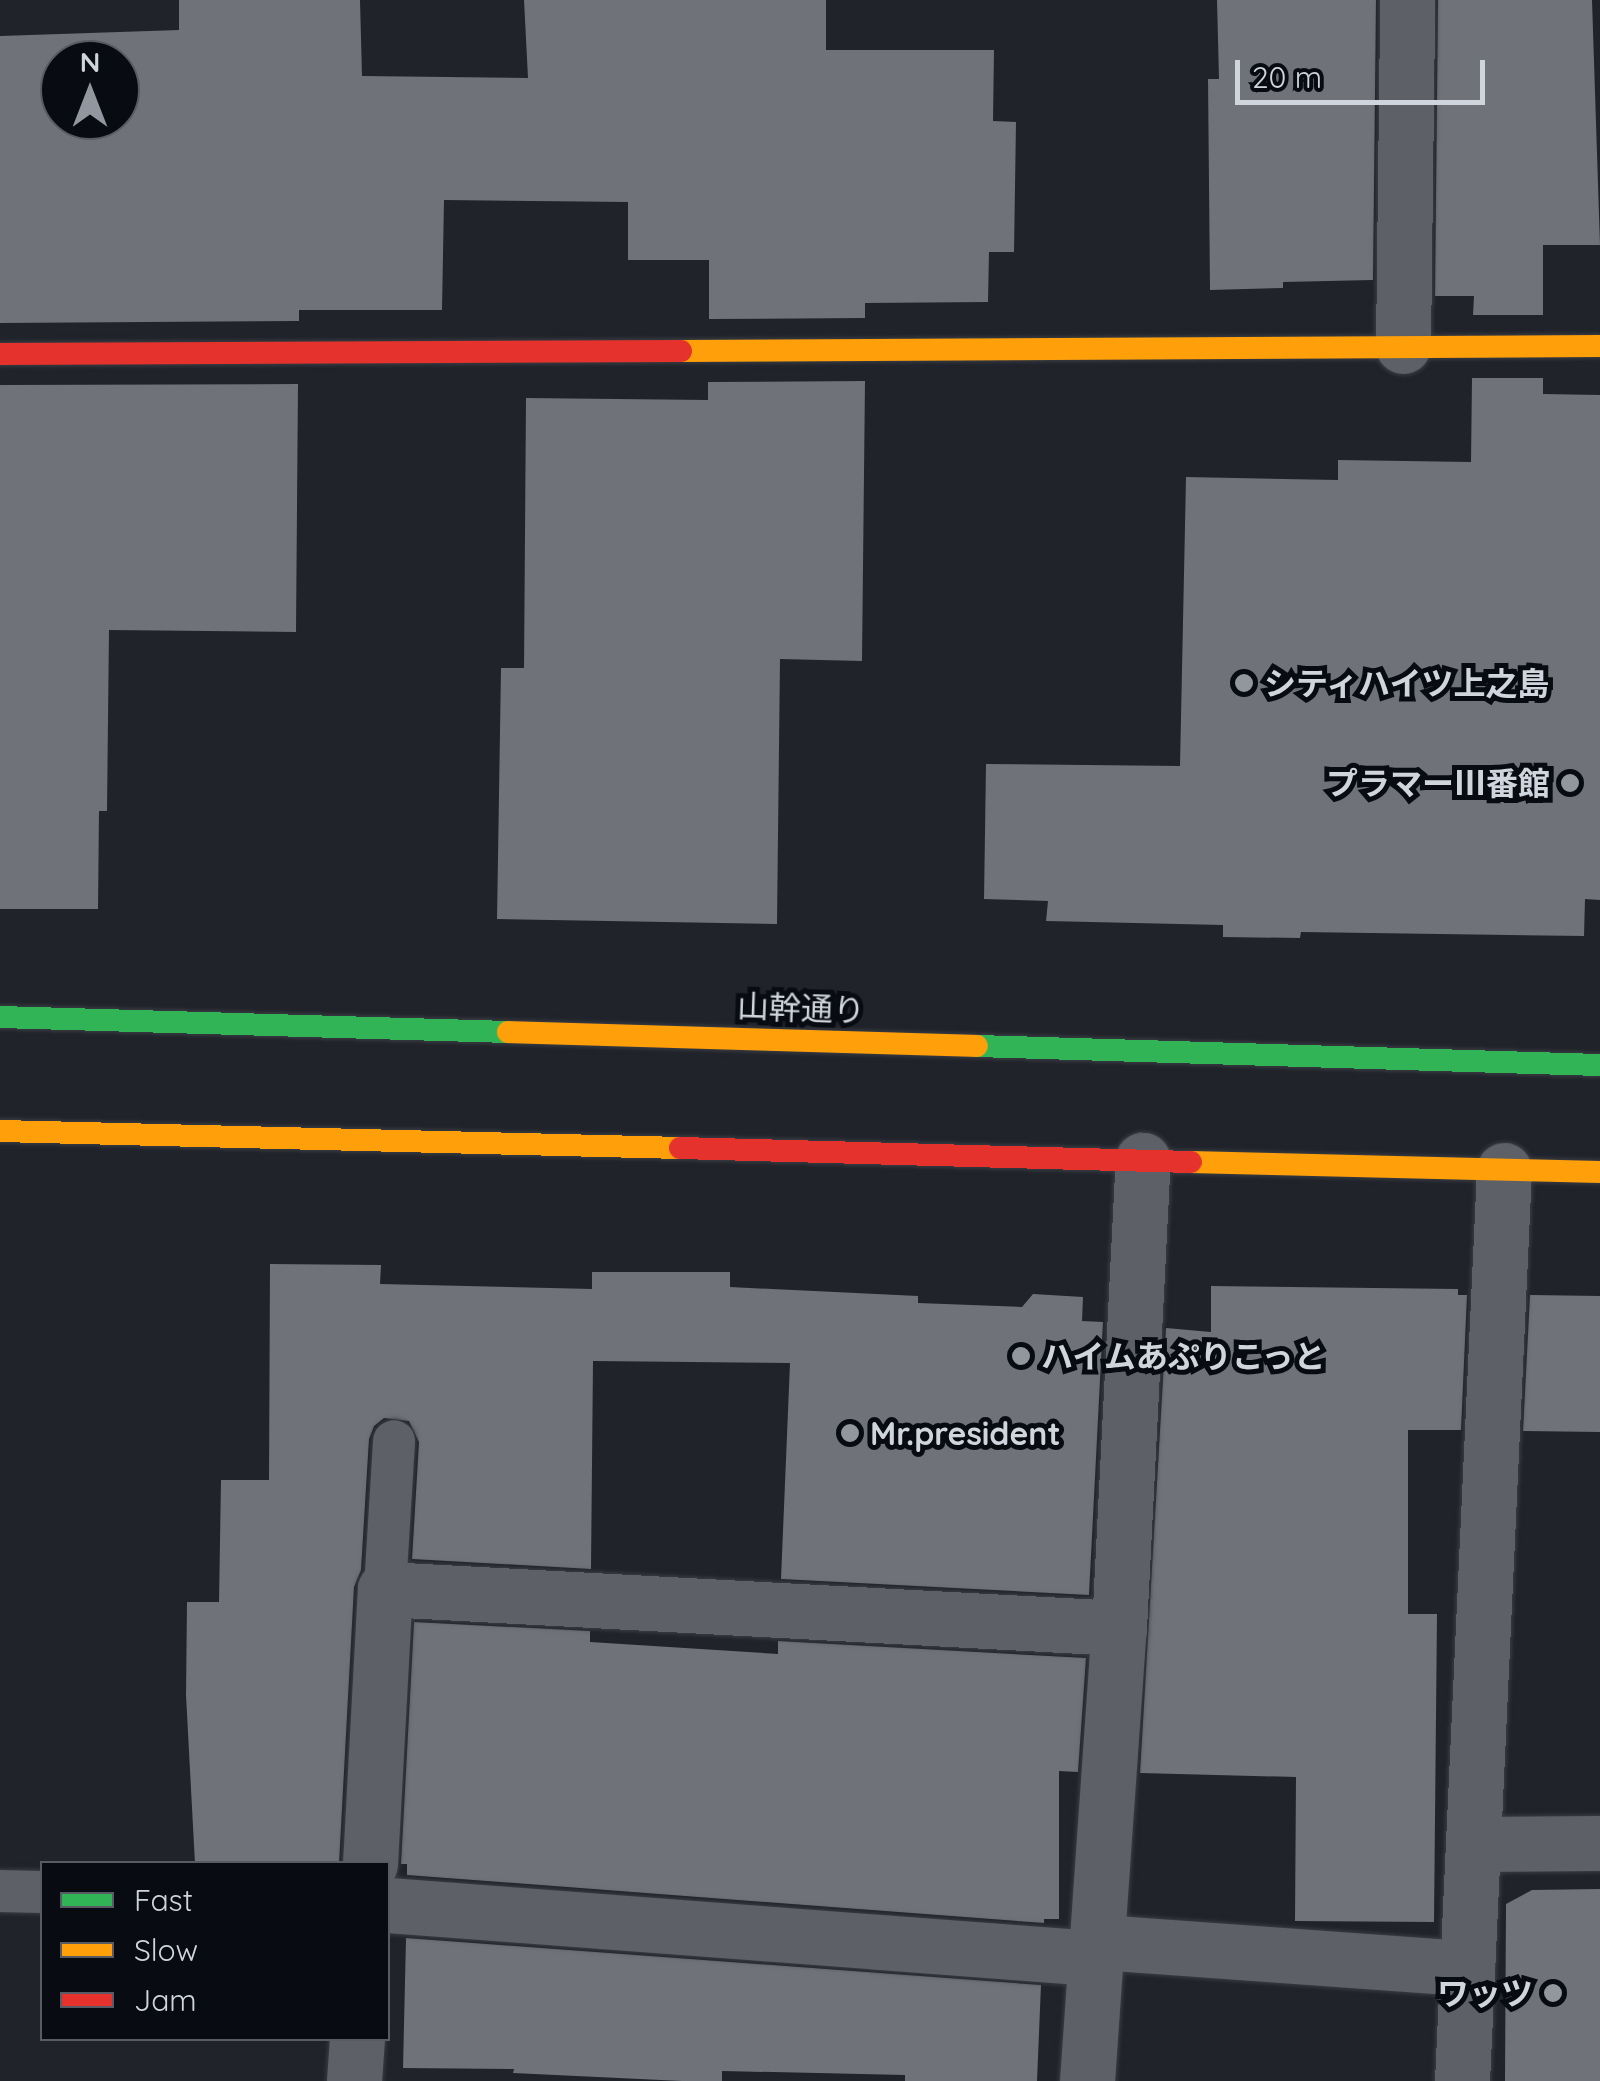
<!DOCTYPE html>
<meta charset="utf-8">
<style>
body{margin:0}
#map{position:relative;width:1600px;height:2081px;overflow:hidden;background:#20232a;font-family:Quicksand,"Noto Sans JP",sans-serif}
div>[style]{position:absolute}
.building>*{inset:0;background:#6f7278}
.roads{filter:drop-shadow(0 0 2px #3a3d43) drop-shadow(0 0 2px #3a3d43)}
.lane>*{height:42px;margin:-21px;padding:0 21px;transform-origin:21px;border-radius:21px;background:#5d6066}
.street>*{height:55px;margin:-27.5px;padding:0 27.5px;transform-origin:27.5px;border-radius:27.5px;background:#5d6066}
.fast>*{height:22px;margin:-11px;padding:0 11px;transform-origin:11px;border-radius:11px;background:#30b455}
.slow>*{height:22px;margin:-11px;padding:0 11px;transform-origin:11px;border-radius:11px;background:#ff9f0a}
.jam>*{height:22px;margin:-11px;padding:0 11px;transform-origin:11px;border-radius:11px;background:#e5322d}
.dots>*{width:28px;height:28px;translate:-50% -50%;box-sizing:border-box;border:5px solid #080b11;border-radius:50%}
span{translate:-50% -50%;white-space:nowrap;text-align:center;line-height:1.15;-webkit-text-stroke:10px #080b11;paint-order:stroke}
.poi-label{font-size:32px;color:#d0d4dd;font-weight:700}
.left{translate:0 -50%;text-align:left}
.right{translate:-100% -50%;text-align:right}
.street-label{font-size:32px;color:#d0d4dd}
.legend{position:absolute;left:40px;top:1861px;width:350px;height:180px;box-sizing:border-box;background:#080b11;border:2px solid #585b63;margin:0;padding:12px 18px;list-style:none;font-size:30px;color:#d0d4dd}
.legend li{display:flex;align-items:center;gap:20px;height:50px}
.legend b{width:50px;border:2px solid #585b63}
.north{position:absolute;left:40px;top:40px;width:100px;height:100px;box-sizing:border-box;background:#080b11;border:2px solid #585b63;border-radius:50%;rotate:0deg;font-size:28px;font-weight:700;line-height:40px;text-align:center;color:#d0d4dd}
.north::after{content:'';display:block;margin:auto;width:35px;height:45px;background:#92969e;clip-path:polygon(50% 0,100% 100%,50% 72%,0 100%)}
.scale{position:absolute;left:1235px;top:60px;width:250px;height:45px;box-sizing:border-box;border:5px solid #d0d4dd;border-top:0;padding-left:12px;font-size:30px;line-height:35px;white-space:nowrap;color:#d0d4dd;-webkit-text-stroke:8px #080b11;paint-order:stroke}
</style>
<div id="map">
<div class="building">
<i style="clip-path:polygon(evenodd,179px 0,360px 0,362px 76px,528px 78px,524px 0,826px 0,826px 50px,994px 50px,993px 121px,1016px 122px,1014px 252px,989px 252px,988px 302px,865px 303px,865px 318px,709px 319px,709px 260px,628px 260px,628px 202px,444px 200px,442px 310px,299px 310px,299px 321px,0 323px,0 36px,179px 30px,179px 0,60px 60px,120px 60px,120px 120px,60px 120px,60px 60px)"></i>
<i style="clip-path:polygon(1217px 0,1376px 0,1373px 280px,1283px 282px,1283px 288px,1210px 290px,1208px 79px,1219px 79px)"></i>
<i style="clip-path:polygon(1438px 0,1592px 0,1600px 245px,1543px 245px,1543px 315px,1473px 315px,1474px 296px,1435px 296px)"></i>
<i style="clip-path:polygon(1472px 378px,1543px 378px,1543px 394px,1600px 395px,1600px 900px,1585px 899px,1584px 936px,1301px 932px,1300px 938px,1223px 937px,1223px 925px,1046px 921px,1048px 901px,984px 899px,986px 764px,1180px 766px,1186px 477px,1338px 480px,1338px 460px,1471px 462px)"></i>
<i style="clip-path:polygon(865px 381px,862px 661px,780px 659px,777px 924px,497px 919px,501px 668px,524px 668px,526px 398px,708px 400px,708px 382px)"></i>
<i style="clip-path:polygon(298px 384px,296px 632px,109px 630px,107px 811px,99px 811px,98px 909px,0 909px,0 385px)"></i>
<i style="clip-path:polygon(270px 1264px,381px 1265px,380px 1284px,592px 1289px,592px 1272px,730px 1272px,730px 1287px,918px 1296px,918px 1303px,1022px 1307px,1033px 1294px,1083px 1297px,1082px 1321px,1103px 1322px,1089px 1595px,781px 1579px,790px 1363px,593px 1361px,591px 1569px,412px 1559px,419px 1442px,409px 1421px,384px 1418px,374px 1426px,369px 1439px,361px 1570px,354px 1587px,339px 1864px,195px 1864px,186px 1695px,187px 1602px,219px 1602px,221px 1480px,269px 1480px)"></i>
<i style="clip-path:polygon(1211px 1286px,1458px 1289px,1458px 1295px,1467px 1295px,1461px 1430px,1408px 1430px,1408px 1614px,1437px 1614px,1434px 1922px,1295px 1921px,1296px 1777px,1140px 1773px,1166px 1328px,1211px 1332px)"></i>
<i style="clip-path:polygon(1530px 1295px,1600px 1296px,1600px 1432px,1523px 1431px)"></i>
<i style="clip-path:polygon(414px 1622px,590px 1631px,590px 1642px,778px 1654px,778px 1641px,1086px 1658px,1078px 1772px,1059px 1771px,1059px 1919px,1044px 1919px,1044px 1923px,407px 1875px,407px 1864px,401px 1864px)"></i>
<i style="clip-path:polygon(1600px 1889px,1600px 2081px,1505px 2081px,1506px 1904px,1532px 1890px)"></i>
<i style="clip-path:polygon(406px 1938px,1041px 1985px,1037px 2081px,905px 2081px,905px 2075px,722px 2071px,722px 2081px,682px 2081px,513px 2073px,514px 2069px,403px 2068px)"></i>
</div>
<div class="roads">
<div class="lane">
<i style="left:385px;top:1589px;width:148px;rotate:-86.5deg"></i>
<i style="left:0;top:1891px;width:42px;rotate:1.4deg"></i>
</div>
<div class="street">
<i style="left:1403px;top:346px;width:346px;rotate:-89.3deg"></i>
<i style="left:1473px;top:1844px;width:127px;rotate:-0.5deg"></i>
<i style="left:370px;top:1864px;width:275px;rotate:-86.9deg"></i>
<i style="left:385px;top:1589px;width:735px;rotate:3.04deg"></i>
<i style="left:388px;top:1905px;width:694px;rotate:4.3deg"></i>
<i style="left:1080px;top:1957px;width:37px;rotate:-22deg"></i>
<i style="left:1114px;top:1943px;width:354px;rotate:4.1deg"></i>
<i style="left:354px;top:2081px;width:43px;rotate:-86deg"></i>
<i style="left:1087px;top:2081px;width:454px;rotate:-86deg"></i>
<i style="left:1119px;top:1628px;width:469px;rotate:-87.1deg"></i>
<i style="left:1462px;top:2081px;width:912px;rotate:-87.36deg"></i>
</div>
<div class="fast">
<i style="left:0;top:1017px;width:508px;rotate:1.69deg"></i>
<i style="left:977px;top:1046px;width:623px;rotate:1.75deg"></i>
</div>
<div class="slow">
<i style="left:681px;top:351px;width:919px;rotate:-0.31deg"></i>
<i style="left:508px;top:1032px;width:469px;rotate:1.7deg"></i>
<i style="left:0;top:1131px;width:680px;rotate:1.43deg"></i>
<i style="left:1191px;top:1162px;width:409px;rotate:1.4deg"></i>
</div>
<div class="jam">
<i style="left:0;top:354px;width:681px;rotate:-0.25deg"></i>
<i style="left:680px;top:1148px;width:511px;rotate:1.57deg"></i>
</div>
</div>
<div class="dots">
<i style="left:1244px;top:683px;background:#92969e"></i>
<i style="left:1570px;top:783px;background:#92969e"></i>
<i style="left:1021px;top:1356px;background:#92969e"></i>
<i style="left:850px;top:1433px;background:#92969e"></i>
<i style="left:1553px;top:1993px;background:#92969e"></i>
</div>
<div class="poi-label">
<span class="left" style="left:1264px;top:683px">シティハイツ上之島</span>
<span class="right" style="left:1550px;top:783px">プラマーⅢ番館</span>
<span class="left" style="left:1041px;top:1356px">ハイムあぷりこっと</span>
<span class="left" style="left:870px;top:1433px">Mr.president</span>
<span class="right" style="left:1533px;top:1993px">ワッツ</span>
</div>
<div class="street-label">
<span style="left:801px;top:1008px;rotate:2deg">山幹通り</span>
</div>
<ul class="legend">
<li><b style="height:12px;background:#30b455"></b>Fast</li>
<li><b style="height:12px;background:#ff9f0a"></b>Slow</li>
<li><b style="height:12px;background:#e5322d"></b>Jam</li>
</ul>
<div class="north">N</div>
<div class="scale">20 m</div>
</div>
